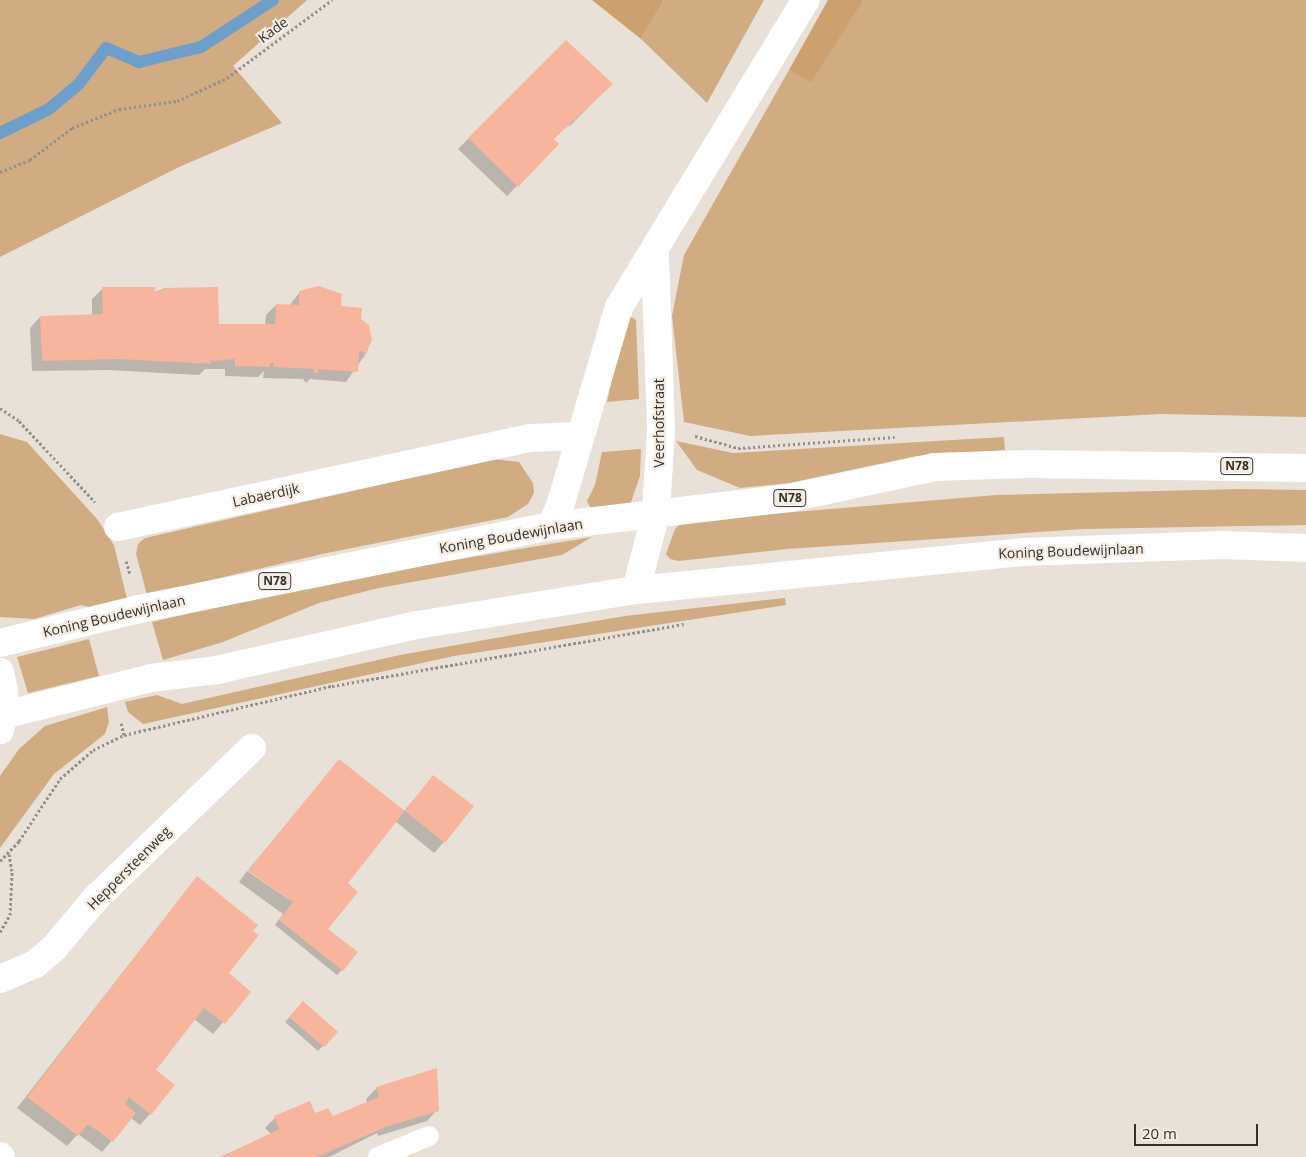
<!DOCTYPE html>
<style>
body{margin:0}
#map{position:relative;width:1306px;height:1157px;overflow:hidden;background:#e9e1d8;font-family:"Open Sans",sans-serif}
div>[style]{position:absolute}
.green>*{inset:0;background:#d1ab81}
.forest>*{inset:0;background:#cca06f}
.shadow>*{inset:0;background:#0003}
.stream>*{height:12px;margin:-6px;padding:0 6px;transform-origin:6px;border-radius:6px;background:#6e9fcb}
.building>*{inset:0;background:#f6b59c}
.path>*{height:3px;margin-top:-1.5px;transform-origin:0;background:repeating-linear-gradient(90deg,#959089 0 2.5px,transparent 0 5px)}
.lane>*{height:20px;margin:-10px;padding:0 10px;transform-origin:10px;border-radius:10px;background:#fff}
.street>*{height:28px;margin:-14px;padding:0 14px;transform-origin:14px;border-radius:14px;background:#fff}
.primary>*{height:28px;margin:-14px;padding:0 14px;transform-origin:14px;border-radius:14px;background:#fff}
span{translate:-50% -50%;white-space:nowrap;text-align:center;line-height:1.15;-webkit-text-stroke:4.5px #f6eee5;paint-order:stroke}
.shield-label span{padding:1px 4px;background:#f6eee5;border:1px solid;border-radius:4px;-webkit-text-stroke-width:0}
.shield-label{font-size:12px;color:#33302c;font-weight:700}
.street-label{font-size:14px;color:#33302c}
.scale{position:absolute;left:1134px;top:1124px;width:124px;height:22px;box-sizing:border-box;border:2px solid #33302c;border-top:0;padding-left:6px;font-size:15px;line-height:18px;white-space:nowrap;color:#33302c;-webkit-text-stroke:4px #f6eee5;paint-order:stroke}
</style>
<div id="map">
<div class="green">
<i style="clip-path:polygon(0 0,307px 0,233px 66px,282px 123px,179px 167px,0 257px)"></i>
<i style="clip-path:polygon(664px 0,764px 0,707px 103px,641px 39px)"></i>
<i style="clip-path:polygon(864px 0,1306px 0,1306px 417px,1160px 414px,750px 436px,684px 422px,672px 316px,684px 255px,789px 70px,811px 81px)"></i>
<i style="clip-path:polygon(631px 317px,636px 320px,639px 399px,607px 402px,625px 320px)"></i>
<i style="clip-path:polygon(0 434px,27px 442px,97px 519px,114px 545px,127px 599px,93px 608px,81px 605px,34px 619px,0 617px)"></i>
<i style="clip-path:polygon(1004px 437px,1005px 450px,917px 456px,789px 483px,740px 488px,697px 470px,676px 441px,733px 453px)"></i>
<i style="clip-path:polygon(641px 449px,640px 476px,630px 505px,591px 509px,587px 501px,595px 485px,602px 452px)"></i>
<i style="clip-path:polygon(494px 459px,519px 462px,533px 483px,534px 493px,528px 504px,508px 517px,322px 554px,147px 595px,136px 554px,138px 544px,145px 538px)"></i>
<i style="clip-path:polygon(1239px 489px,1306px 490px,1306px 525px,1083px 529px,787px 549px,679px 561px,670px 559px,666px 554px,675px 529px,681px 523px,701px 520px,996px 495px)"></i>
<i style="clip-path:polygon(592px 537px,562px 555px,379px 588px,319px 603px,223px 642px,163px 660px,152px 622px,330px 581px)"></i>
<i style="clip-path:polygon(785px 598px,786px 605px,454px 656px,143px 724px,128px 712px,125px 702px,157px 695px,182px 704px,400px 655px,518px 634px,625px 616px)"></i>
<i style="clip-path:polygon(89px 639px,99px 676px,28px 693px,17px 657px)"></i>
<i style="clip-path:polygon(107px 707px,109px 722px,105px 734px,54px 774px,0 848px,0 776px,19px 749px,45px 726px)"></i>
</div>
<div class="forest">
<i style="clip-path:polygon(592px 0,664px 0,641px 39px)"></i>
<i style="clip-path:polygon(828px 0,864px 0,811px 82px,789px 70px)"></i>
</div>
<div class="shadow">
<i style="clip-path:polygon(566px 41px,611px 84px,570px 126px,567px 123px,552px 139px,557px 144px,507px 196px,458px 149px)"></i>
<i style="clip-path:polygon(102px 289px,153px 292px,164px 289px,217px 325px,265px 325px,266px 315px,276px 305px,289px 306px,300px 292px,340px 307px,360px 320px,370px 331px,367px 352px,346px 382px,310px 379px,306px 383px,303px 379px,263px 378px,264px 371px,258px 377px,225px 376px,225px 369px,205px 369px,199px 375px,108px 370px,32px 371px,30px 328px,40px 317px,92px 316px,92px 299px)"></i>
<i style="clip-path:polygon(339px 761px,404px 811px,433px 777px,444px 842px,434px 853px,395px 821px,346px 883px,327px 930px,342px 970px,337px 975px,275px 925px,283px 914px,239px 882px,247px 871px,294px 903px,249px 869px)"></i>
<i style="clip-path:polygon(197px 877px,227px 973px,249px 992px,213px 1034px,194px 1019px,154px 1070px,150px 1114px,140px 1125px,131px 1118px,102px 1152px,78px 1134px,67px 1146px,17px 1108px)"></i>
<i style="clip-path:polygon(298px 1008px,323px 1046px,318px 1051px,285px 1022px)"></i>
<i style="clip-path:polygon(377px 1088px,437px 1110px,427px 1121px,378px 1136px,377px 1133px,329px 1157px,220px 1157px,271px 1134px,265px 1128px,275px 1118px,315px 1115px,332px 1118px,367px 1103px,366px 1099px)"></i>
</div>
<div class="stream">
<i style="left:0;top:133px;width:55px;rotate:-26.1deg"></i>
<i style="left:49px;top:109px;width:38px;rotate:-40deg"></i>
<i style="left:78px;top:85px;width:46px;rotate:-52.9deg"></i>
<i style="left:106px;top:48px;width:36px;rotate:23deg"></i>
<i style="left:139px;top:62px;width:64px;rotate:-13.6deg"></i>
<i style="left:201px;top:47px;width:86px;rotate:-33.1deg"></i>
</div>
<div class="building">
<i style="clip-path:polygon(566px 40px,613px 84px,554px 139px,559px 144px,518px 187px,468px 138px)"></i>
<i style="clip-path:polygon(319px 286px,342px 294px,341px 306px,362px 308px,361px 319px,369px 325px,372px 340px,364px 358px,364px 352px,359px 351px,358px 372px,318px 369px,318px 373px,314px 373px,314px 369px,273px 367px,274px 363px,270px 363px,270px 367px,235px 366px,235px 359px,214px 361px,211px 359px,211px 364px,119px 359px,42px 361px,40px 316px,103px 314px,102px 287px,155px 287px,155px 291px,163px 291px,163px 288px,218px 287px,219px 324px,275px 324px,276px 304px,299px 305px,299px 291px)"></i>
<i style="clip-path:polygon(339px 759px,405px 811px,348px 883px,358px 892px,328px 929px,358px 952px,343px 971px,279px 920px,293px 902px,248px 871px)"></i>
<i style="clip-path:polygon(433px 775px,474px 806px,445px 843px,405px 811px)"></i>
<i style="clip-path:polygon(197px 876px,258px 925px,253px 931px,259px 935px,229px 973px,251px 992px,225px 1024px,204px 1008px,156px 1070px,175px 1085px,151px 1115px,129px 1097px,125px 1104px,136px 1113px,113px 1142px,88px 1124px,78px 1136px,27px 1097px)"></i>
<i style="clip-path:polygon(303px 1001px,338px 1032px,324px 1047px,289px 1017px)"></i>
<i style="clip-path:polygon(437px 1068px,439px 1111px,388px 1126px,317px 1157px,222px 1157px,279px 1129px,274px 1116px,310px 1101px,315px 1113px,328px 1108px,333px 1116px,379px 1097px,376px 1087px)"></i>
</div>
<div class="path">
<i style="left:0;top:172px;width:32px;rotate:-22deg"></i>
<i style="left:30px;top:160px;width:53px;rotate:-37.3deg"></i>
<i style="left:72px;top:128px;width:51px;rotate:-22deg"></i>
<i style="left:119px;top:109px;width:59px;rotate:-7.9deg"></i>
<i style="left:177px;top:101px;width:55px;rotate:-24.7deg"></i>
<i style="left:227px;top:78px;width:131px;rotate:-36.6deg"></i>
<i style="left:0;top:408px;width:23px;rotate:34deg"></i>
<i style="left:19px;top:421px;width:111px;rotate:46.8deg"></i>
<i style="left:695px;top:436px;width:45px;rotate:15.6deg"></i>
<i style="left:738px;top:448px;width:157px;rotate:-4deg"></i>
<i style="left:126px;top:561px;width:14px;rotate:73deg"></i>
<i style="left:121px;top:723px;width:12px;rotate:76deg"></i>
<i style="left:0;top:861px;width:28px;rotate:-46deg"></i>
<i style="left:19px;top:841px;width:74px;rotate:-56.5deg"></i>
<i style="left:60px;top:779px;width:44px;rotate:-41.3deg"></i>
<i style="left:93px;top:750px;width:34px;rotate:-26deg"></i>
<i style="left:124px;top:735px;width:214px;rotate:-13.3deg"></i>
<i style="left:332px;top:686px;width:357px;rotate:-10deg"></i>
<i style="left:0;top:932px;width:20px;rotate:-60deg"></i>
<i style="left:10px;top:915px;width:44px;rotate:-87.4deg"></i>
<i style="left:12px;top:871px;width:17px;rotate:-100deg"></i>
</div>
<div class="lane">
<i style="left:378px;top:1157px;width:55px;rotate:-22.4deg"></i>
</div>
<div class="street">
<i style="left:551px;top:526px;width:22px;rotate:-66deg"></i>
<i style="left:560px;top:506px;width:208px;rotate:-73.5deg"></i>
<i style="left:619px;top:307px;width:359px;rotate:-58.7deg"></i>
<i style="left:118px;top:527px;width:422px;rotate:-12.2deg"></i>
<i style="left:531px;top:438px;width:48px;rotate:-2.4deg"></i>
<i style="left:636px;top:590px;width:80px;rotate:-75.4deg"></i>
<i style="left:656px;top:513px;width:85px;rotate:-86.6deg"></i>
<i style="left:661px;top:428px;width:175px;rotate:-92deg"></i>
<i style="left:0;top:979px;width:38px;rotate:-23deg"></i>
<i style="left:35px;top:964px;width:25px;rotate:-40deg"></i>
<i style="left:54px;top:948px;width:67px;rotate:-49.9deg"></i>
<i style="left:97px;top:897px;width:215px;rotate:-43.9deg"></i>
<i style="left:0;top:1156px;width:1px;rotate:45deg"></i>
</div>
<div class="primary">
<i style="left:0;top:643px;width:143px;rotate:-13.7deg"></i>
<i style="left:139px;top:609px;width:420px;rotate:-11.4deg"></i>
<i style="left:551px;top:526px;width:241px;rotate:-6.7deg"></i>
<i style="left:790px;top:498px;width:147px;rotate:-12.1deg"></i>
<i style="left:934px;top:467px;width:94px;rotate:-1.8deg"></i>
<i style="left:1028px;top:464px;width:278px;rotate:0.8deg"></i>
<i style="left:0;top:672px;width:19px;rotate:78deg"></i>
<i style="left:4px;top:691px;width:24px;rotate:90deg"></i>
<i style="left:4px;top:715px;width:16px;rotate:105deg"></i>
<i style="left:4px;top:715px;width:152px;rotate:-14.1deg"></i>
<i style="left:151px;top:678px;width:66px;rotate:-6.9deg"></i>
<i style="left:217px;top:670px;width:205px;rotate:-12.7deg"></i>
<i style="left:417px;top:625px;width:222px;rotate:-9.1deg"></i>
<i style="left:636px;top:590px;width:388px;rotate:-5.6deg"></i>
<i style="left:1022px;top:552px;width:200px;rotate:-2deg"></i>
<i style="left:1222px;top:545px;width:84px;rotate:2deg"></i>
</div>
<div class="shield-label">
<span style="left:1237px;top:466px">N78</span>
<span style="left:790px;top:498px">N78</span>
<span style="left:275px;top:581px">N78</span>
</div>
<div class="street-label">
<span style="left:273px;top:30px;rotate:-36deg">Kade</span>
<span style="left:659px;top:423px;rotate:-90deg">Veerhofstraat</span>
<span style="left:266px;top:495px;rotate:-12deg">Labaerdijk</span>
<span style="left:511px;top:536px;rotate:-10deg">Koning Boudewijnlaan</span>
<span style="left:1071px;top:551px;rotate:-2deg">Koning Boudewijnlaan</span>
<span style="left:114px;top:616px;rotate:-13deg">Koning Boudewijnlaan</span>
<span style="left:129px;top:868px;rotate:-45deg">Heppersteenweg</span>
</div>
<div class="scale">20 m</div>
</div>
